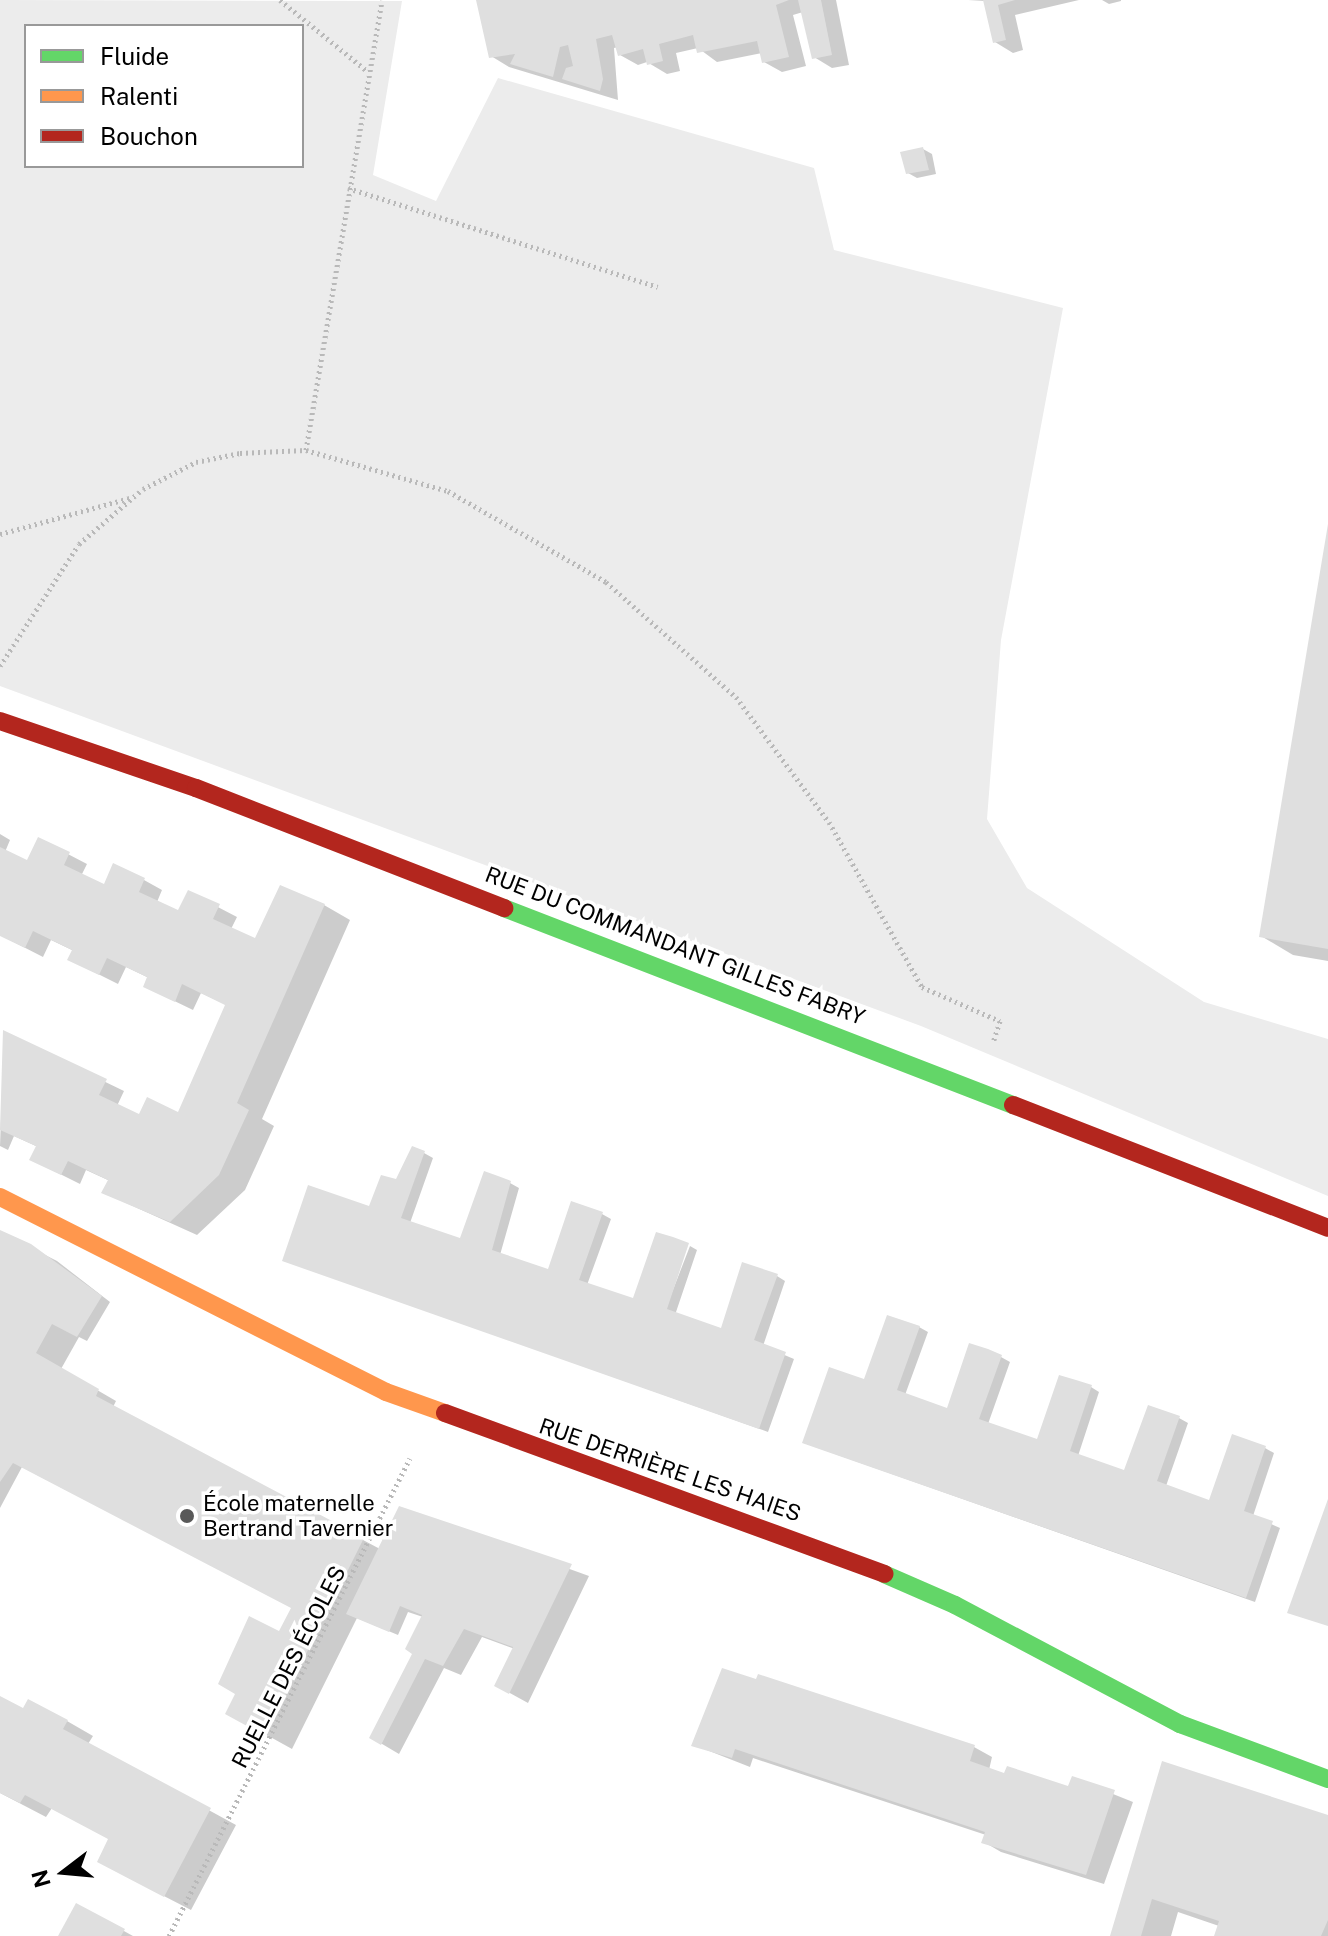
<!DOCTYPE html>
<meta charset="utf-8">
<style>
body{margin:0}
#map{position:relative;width:1328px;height:1936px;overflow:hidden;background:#fff;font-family:"Public Sans",sans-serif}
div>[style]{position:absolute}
.green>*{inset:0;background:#ececec}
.shadow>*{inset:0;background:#0003}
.building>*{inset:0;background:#dfdfdf}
.path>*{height:5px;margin-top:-2.5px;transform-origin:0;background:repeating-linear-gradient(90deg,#b9b9b9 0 2px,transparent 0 6px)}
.fast>*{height:18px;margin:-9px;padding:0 9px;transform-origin:9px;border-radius:9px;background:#63d668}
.slow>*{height:18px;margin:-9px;padding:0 9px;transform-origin:9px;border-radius:9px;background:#ff974d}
.jam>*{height:18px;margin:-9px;padding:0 9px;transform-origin:9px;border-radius:9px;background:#b3261e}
.dots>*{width:22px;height:22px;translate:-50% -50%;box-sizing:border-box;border:4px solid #fff;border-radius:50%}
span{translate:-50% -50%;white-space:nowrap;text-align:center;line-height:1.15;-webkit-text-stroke:7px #fff;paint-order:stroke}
.street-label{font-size:22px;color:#000}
.poi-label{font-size:22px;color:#000}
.left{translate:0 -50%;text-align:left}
.legend{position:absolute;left:24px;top:24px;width:280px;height:144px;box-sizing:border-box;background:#fff;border:2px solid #999;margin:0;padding:10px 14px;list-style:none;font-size:24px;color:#000}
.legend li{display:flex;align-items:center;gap:16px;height:40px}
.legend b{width:40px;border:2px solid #999}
.north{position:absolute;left:24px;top:1832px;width:80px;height:80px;-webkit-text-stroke:6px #fff;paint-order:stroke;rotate:254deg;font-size:22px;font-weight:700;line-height:32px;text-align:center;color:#000}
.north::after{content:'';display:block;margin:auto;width:28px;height:36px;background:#000;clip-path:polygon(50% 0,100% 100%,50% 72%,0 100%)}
</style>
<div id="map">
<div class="green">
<i style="clip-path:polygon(evenodd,0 0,402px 1px,373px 175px,436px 201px,498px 78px,814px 168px,834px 250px,1063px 308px,1001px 640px,987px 819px,1027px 888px,1204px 1002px,1328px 1039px,1328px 1196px,921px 1026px,0 686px,0 0,26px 26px,302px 26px,302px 166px,26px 166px,26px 26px)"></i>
</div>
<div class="shadow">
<i style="clip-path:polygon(478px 0,836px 0,849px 65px,832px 68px,814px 57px,803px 12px,793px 15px,806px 66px,782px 72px,764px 62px,762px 53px,717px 62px,698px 48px,676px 53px,680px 71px,667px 74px,647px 62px,638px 65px,620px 55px,618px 47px,614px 48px,618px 100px,509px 67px,491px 56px)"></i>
<i style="clip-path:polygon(968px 0,1079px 0,1015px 15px,1023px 50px,1013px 53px,995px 42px,985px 1px)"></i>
<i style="clip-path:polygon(1102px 0,1121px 0,1121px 1px,1109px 4px)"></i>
<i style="clip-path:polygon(923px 149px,932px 154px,936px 174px,917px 178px,908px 173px)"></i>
<i style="clip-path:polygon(1328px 533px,1328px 961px,1293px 955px,1261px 936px)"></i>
<i style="clip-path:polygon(0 834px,10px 840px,5px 852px,28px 863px,39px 839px,87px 864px,81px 876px,105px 886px,144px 880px,162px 890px,157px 902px,179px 913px,189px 892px,237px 917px,231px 929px,256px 941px,324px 905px,350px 920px,262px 1119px,274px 1126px,245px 1190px,197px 1235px,104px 1193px,110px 1181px,86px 1170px,80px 1184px,50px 1169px,38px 1147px,14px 1136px,8px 1150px,0 1146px,4px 1033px,124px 1091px,117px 1106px,140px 1117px,178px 1114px,227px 1005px,201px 993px,193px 1010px,164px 996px,149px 978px,126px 967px,118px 984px,88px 969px,74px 951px,51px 940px,43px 957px,0 935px)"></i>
<i style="clip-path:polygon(424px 1153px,433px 1158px,410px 1223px,461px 1241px,510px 1183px,519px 1188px,500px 1255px,549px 1271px,602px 1214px,611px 1219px,587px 1285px,662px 1318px,690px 1246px,697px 1250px,675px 1315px,722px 1331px,777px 1276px,785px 1281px,763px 1346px,794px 1359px,768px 1432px,284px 1260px,370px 1208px)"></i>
<i style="clip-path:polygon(0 1232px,57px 1261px,110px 1302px,87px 1341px,79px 1337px,61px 1369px,116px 1401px,113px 1407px,380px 1549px,400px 1508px,589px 1576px,528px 1703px,497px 1686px,515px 1649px,482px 1637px,461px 1675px,444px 1668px,399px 1754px,372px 1738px,414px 1653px,423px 1617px,408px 1612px,398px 1635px,357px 1618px,292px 1749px,254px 1728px,280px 1634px,293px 1608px,22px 1467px,0 1508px)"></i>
<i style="clip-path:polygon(919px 1327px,928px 1332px,905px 1395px,949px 1410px,1001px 1357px,1010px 1362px,988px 1424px,1038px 1442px,1091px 1387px,1099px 1392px,1078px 1456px,1125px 1472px,1179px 1418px,1188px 1423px,1166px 1486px,1210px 1502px,1265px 1448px,1274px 1453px,1253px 1516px,1280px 1528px,1255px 1602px,804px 1443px,873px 1384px)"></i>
<i style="clip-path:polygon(0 1698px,24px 1711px,67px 1721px,93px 1736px,88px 1744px,236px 1825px,191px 1910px,125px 1876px,110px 1839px,52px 1808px,46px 1817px,0 1793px)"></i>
<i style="clip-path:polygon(694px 1745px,974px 1747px,992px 1757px,989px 1770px,1069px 1789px,1073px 1778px,1133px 1802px,1104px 1884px,1001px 1852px,984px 1842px,986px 1835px,753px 1758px,750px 1767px)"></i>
<i style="clip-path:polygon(1163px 1763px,1328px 1817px,1328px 1936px,1216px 1936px,1219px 1926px,1178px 1912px,1171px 1936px,1112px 1936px)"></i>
<i style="clip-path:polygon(77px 1905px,133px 1936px,60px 1936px)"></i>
</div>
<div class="building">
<i style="clip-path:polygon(476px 0,789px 0,776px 5px,789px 57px,762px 63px,757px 41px,697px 53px,693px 35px,659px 44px,663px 61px,647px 65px,643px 49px,618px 56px,612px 35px,596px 39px,603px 79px,600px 91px,562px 79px,566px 68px,573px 66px,568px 45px,560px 47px,553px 77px,510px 64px,515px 54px,489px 58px)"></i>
<i style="clip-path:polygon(798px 0,821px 0,832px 55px,812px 59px)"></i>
<i style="clip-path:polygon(983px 0,1015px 0,998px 5px,1006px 40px,993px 43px)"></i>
<i style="clip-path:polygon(923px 147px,929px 170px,906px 174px,900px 152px)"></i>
<i style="clip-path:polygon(1328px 524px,1328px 949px,1259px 937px)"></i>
<i style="clip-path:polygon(38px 837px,70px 852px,64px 865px,104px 884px,113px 863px,145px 878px,139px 892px,178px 910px,188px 890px,220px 904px,213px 919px,255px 938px,280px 885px,325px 904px,237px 1103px,249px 1110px,219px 1175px,170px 1222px,101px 1193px,108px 1180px,68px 1161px,61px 1175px,29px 1160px,36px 1146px,0 1130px,3px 1030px,107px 1079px,99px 1095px,139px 1114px,147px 1097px,178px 1112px,225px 1005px,182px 984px,175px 1002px,143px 987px,147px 977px,107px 958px,99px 975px,67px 960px,72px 950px,33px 931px,25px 948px,0 936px,0 847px,27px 860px)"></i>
<i style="clip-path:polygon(412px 1146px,425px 1151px,401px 1218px,460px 1238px,484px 1171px,498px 1176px,511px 1181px,492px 1250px,548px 1269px,571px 1201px,603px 1212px,579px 1280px,633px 1298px,656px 1232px,673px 1237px,689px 1243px,667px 1309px,721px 1328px,742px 1262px,778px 1274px,754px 1340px,786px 1352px,759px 1429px,282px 1261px,308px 1185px,369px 1206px,381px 1175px,396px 1179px)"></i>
<i style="clip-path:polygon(0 1230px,31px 1244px,102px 1296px,77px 1337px,52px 1324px,36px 1353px,99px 1389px,96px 1396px,364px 1538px,265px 1736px,225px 1714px,235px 1694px,218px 1684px,249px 1616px,279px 1631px,291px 1608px,13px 1463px,0 1482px)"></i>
<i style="clip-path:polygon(887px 1315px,920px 1326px,897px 1390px,947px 1408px,969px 1343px,988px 1349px,1002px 1355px,979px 1419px,1037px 1439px,1059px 1375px,1076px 1380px,1092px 1385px,1070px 1451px,1124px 1470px,1148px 1405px,1180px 1416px,1157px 1481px,1209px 1500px,1232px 1434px,1266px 1446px,1244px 1511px,1273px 1521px,1246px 1598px,802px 1443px,829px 1367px,864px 1379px)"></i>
<i style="clip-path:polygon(1328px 1499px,1328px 1626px,1287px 1613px)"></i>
<i style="clip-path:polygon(399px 1506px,572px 1564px,509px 1694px,494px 1686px,513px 1647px,464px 1629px,443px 1666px,425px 1659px,381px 1745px,369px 1738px,412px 1654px,405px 1649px,422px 1615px,400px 1606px,389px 1632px,346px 1614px)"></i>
<i style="clip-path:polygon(722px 1668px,756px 1679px,758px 1674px,975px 1745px,970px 1761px,1004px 1773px,1007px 1766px,1068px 1786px,1072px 1776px,1115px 1790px,1086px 1875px,981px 1843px,985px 1832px,735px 1749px,732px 1758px,691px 1746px)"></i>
<i style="clip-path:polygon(0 1696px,23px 1708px,28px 1699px,68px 1720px,63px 1729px,211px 1808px,164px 1897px,97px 1862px,108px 1839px,25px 1795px,20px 1803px,0 1793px)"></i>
<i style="clip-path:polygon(1162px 1761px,1328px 1815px,1328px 1920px,1321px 1936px,1214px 1936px,1219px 1921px,1152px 1899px,1141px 1936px,1110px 1936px)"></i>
<i style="clip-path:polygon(76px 1903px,125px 1929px,121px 1936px,58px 1936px)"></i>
</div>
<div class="path">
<i style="left:280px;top:0;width:112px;rotate:39.2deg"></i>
<i style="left:348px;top:188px;width:325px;rotate:17.7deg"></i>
<i style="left:306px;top:450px;width:148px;rotate:16.1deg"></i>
<i style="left:448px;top:491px;width:182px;rotate:29.9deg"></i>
<i style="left:606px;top:582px;width:174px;rotate:41.5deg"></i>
<i style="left:736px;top:697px;width:156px;rotate:53.4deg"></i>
<i style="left:829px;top:822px;width:189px;rotate:60.6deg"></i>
<i style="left:922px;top:987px;width:85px;rotate:23.6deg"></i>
<i style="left:1000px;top:1021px;width:22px;rotate:108deg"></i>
<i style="left:0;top:534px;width:135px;rotate:-15.5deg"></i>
<i style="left:0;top:666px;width:145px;rotate:-57.1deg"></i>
<i style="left:79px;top:544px;width:84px;rotate:-40.7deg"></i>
<i style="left:143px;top:489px;width:59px;rotate:-27deg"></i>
<i style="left:196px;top:462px;width:45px;rotate:-11.6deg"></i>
<i style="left:240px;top:453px;width:66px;rotate:-2.6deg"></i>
<i style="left:306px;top:450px;width:456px;rotate:-80.4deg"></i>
<i style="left:169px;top:1936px;width:535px;rotate:-63.24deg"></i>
</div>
<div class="fast">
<i style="left:504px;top:908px;width:546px;rotate:21.16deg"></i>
<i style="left:884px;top:1574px;width:77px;rotate:23.6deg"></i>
<i style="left:955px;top:1605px;width:255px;rotate:27.9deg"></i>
<i style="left:1180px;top:1724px;width:158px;rotate:20.4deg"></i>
</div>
<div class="slow">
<i style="left:0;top:1197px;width:432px;rotate:26.8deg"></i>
<i style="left:386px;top:1392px;width:63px;rotate:19.6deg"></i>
</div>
<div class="jam">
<i style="left:0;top:721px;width:207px;rotate:18.9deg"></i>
<i style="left:196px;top:788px;width:331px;rotate:21.3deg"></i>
<i style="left:1013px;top:1105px;width:338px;rotate:21.3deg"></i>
<i style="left:445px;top:1413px;width:468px;rotate:20.1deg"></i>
</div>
<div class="dots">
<i style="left:187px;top:1516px;background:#595959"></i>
</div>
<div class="street-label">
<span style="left:675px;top:946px;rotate:21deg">RUE DU COMMANDANT GILLES FABRY</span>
<span style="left:670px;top:1470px;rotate:19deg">RUE DERRIÈRE LES HAIES</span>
<span style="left:289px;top:1667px;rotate:-63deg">RUELLE DES ÉCOLES</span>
</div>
<div class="poi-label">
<span class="left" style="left:203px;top:1516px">École maternelle<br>Bertrand Tavernier</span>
</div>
<ul class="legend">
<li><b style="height:10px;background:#63d668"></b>Fluide</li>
<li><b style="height:10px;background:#ff974d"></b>Ralenti</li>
<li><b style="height:10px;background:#b3261e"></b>Bouchon</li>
</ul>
<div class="north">N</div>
</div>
